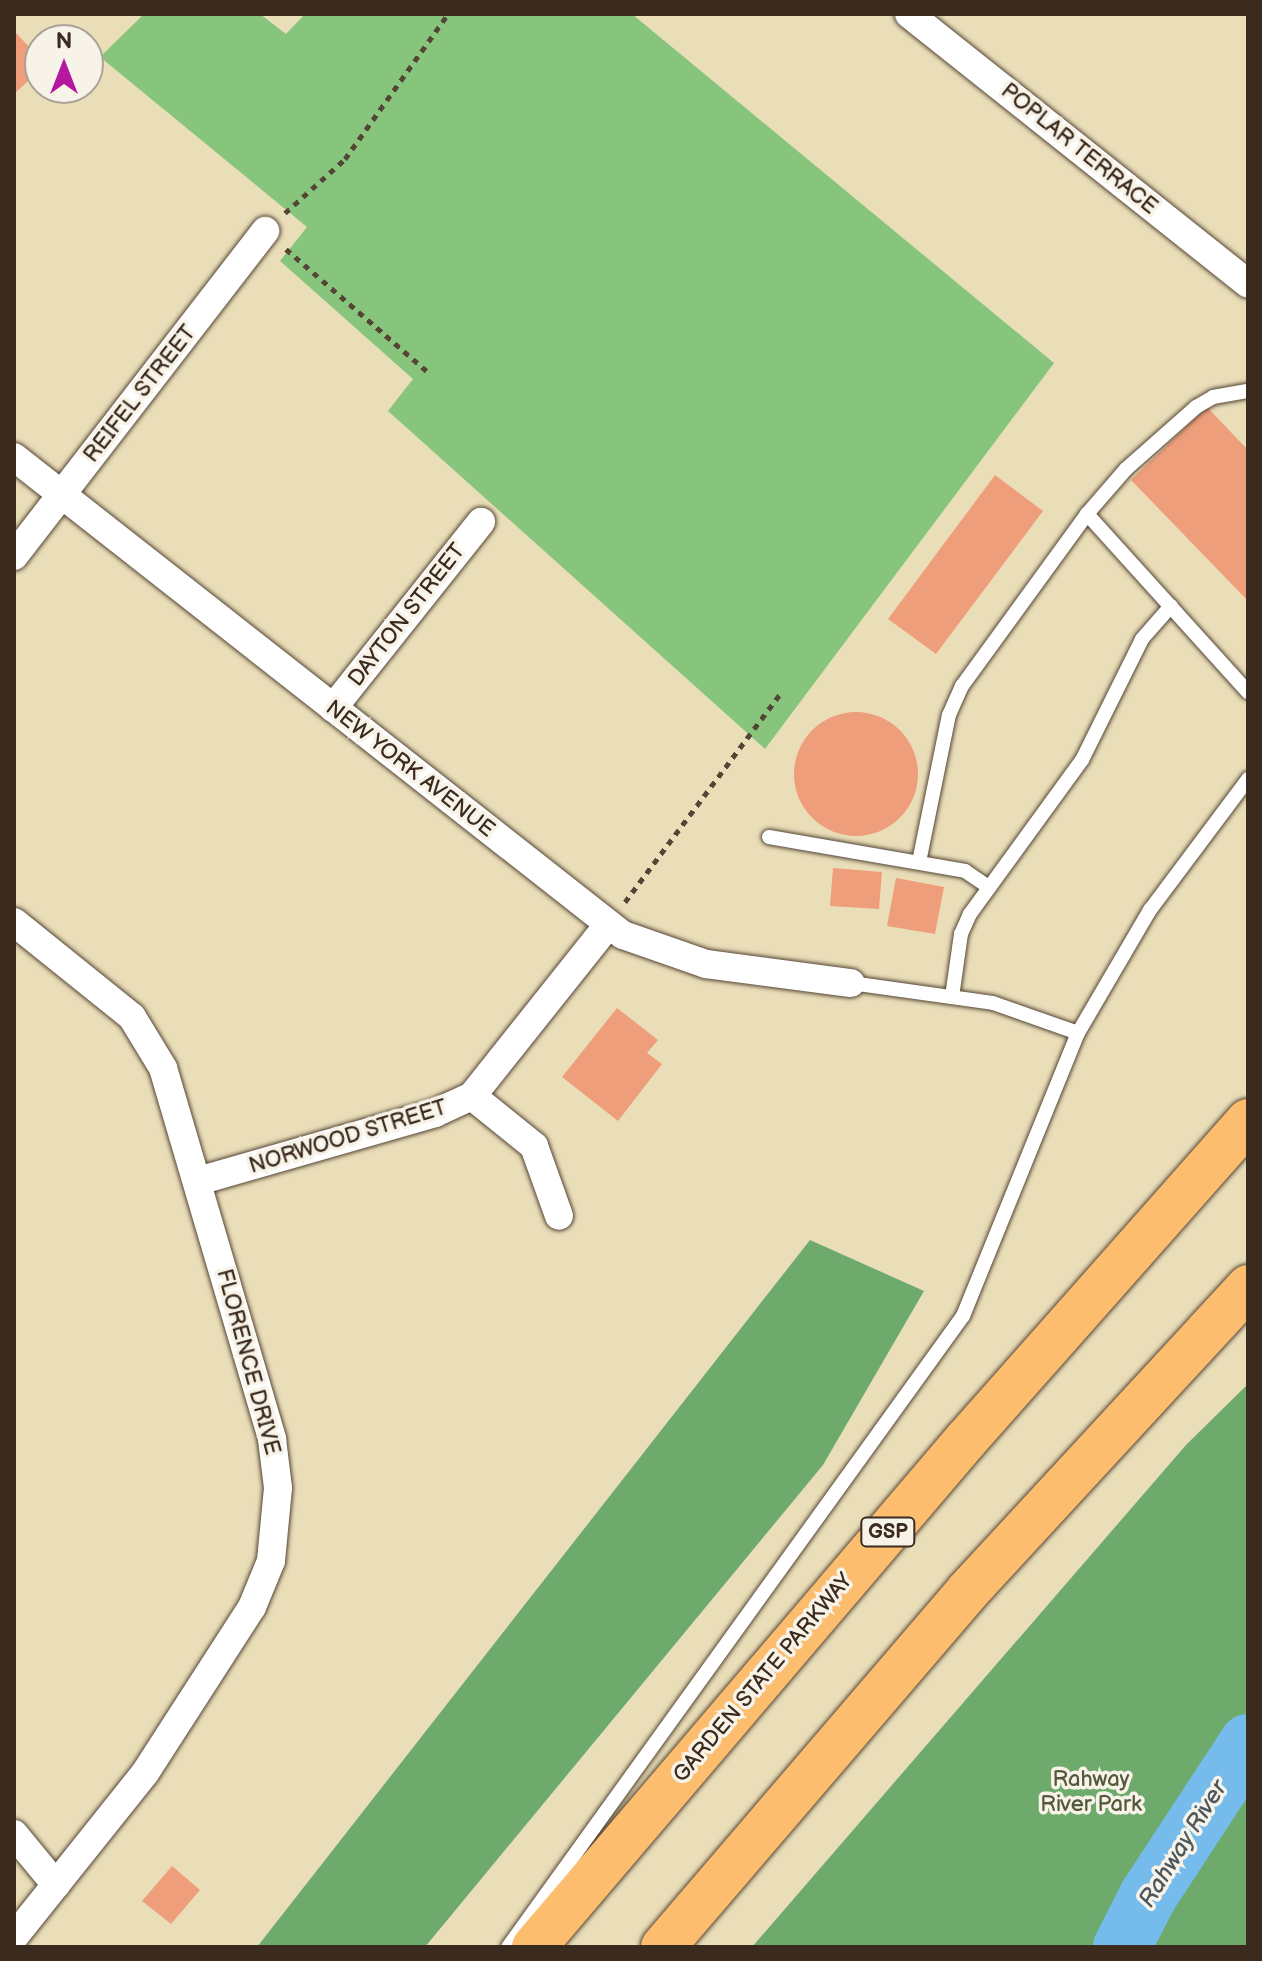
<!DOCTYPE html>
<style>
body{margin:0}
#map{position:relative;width:1262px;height:1961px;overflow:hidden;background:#eadeb9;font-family:"Balsamiq Sans",sans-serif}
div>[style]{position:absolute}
.green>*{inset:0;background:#87c57c}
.forest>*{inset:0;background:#6daa6c}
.river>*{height:58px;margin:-29px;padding:0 29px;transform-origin:29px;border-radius:29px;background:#75bced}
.building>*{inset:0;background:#ef9e7b}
.round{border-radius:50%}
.path>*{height:5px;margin-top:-2.5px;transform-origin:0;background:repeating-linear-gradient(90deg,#554535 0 6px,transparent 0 12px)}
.roads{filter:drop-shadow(0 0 2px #554535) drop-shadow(0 0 2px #554535)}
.lane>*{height:14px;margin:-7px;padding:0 7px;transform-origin:7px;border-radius:7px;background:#fff}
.street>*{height:28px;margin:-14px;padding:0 14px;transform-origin:14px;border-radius:14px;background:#fff}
.highway>*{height:44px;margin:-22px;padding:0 22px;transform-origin:22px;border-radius:22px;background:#fcbd6f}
span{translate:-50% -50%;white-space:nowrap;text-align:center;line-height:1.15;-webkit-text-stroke:7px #f7f3e8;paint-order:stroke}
.shield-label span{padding:2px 6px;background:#f7f3e8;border:2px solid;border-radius:6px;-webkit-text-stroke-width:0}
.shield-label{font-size:20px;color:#3b2a1e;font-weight:700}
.street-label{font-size:22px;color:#3b2a1e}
.park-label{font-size:22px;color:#52583a}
.water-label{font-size:24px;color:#4c565c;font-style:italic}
.frame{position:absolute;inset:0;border:16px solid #3b2a1e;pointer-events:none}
.north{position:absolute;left:24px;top:24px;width:80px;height:80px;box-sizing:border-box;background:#f7f3e8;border:2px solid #aca397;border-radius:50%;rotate:0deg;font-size:22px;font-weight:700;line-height:32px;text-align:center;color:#3b2a1e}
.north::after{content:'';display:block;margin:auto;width:28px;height:36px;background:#b5179e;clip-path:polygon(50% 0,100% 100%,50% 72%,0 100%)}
</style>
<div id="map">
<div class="green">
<i style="clip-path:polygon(144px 14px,260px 14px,286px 34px,305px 14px,632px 14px,1054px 363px,765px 749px,388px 411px,413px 379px,280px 261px,307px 227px,100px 57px)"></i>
</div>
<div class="forest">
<i style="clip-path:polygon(810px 1240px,924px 1291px,823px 1465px,425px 1947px,257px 1947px)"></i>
<i style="clip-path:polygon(1248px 1384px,1248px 1947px,752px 1947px,1186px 1445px)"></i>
</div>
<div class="river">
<i style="left:1122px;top:1947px;width:57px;rotate:-63deg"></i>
<i style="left:1148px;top:1896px;width:183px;rotate:-56.8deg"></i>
</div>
<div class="building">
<i style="clip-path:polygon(14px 31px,40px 58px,40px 70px,14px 94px)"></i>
<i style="clip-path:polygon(1207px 407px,1248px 450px,1248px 601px,1131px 480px)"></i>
<i style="clip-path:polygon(995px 475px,1043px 511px,936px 654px,888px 619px)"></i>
<i class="round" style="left:794px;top:712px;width:124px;height:124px"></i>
<i style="clip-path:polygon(833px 868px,882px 872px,879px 909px,830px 906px)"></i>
<i style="clip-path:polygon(896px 878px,944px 887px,935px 934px,887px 926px)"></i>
<i style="clip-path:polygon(617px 1008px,658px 1040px,647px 1053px,662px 1064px,618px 1121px,562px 1077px)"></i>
<i style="clip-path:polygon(172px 1866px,200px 1890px,171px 1924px,142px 1901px)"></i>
</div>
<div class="path">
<i style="left:285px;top:213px;width:81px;rotate:-42deg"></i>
<i style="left:345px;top:159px;width:178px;rotate:-54.6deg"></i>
<i style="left:286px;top:249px;width:186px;rotate:40.9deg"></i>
<i style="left:625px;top:902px;width:263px;rotate:-53.3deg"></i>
</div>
<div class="roads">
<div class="lane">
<i style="left:1087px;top:514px;width:240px;rotate:47.9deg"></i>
<i style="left:769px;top:837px;width:199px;rotate:9.8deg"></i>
<i style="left:965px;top:871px;width:29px;rotate:34deg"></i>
<i style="left:919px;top:862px;width:150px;rotate:-78.5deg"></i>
<i style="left:949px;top:715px;width:32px;rotate:-66deg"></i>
<i style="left:962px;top:686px;width:213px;rotate:-54deg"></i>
<i style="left:1087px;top:514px;width:60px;rotate:-49.1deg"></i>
<i style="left:1126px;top:469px;width:94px;rotate:-41.5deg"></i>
<i style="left:1196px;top:407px;width:20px;rotate:-30deg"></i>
<i style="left:1213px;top:397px;width:36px;rotate:-10deg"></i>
<i style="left:851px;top:983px;width:143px;rotate:8deg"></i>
<i style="left:993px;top:1003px;width:90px;rotate:19.4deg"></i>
<i style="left:952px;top:997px;width:64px;rotate:-81.9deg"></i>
<i style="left:961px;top:934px;width:22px;rotate:-66deg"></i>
<i style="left:970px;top:914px;width:190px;rotate:-54deg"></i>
<i style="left:1082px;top:760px;width:135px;rotate:-63.6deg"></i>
<i style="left:1142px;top:639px;width:44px;rotate:-48.7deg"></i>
<i style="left:508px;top:1947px;width:778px;rotate:-54.21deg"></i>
<i style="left:963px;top:1316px;width:305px;rotate:-67.9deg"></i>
<i style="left:1078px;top:1033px;width:143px;rotate:-59.7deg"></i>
<i style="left:1150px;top:910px;width:164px;rotate:-53.2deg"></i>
</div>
<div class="street">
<i style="left:909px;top:14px;width:433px;rotate:38.5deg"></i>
<i style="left:14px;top:457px;width:774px;rotate:38.13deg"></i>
<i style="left:623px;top:935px;width:88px;rotate:19.3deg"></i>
<i style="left:706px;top:964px;width:146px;rotate:7.5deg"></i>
<i style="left:14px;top:556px;width:411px;rotate:-52.3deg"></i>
<i style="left:333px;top:708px;width:238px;rotate:-51.5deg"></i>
<i style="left:14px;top:922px;width:151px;rotate:38.8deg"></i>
<i style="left:132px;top:1017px;width:60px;rotate:58.7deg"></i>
<i style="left:163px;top:1068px;width:387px;rotate:73.6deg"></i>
<i style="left:272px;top:1439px;width:49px;rotate:83deg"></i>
<i style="left:278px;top:1488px;width:73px;rotate:95.5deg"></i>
<i style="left:271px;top:1561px;width:50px;rotate:112.4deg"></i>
<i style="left:252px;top:1607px;width:197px;rotate:122.8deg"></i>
<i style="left:145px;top:1773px;width:210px;rotate:128.6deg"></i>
<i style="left:472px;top:1096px;width:80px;rotate:38.9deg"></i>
<i style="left:534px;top:1146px;width:74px;rotate:70.3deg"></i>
<i style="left:198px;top:1181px;width:247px;rotate:-16deg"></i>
<i style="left:435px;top:1113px;width:41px;rotate:-24.7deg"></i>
<i style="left:472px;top:1096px;width:218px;rotate:-51.5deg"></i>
<i style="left:14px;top:1834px;width:66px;rotate:50.5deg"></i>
</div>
<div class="highway">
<i style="left:534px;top:1947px;width:666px;rotate:-49.57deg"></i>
<i style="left:966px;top:1440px;width:426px;rotate:-48.5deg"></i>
<i style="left:663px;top:1947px;width:467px;rotate:-49.4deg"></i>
<i style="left:967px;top:1592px;width:415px;rotate:-47.3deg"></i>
</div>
</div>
<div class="shield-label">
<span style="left:888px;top:1532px">GSP</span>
</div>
<div class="street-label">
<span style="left:1079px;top:149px;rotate:39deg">POPLAR TERRACE</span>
<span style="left:140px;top:394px;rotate:-52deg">REIFEL STREET</span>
<span style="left:407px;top:615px;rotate:-52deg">DAYTON STREET</span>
<span style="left:410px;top:769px;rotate:38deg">NEW YORK AVENUE</span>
<span style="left:348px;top:1137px;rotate:-17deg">NORWOOD STREET</span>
<span style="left:248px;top:1362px;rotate:75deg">FLORENCE DRIVE</span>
<span style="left:763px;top:1678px;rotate:-50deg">GARDEN STATE PARKWAY</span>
</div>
<div class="park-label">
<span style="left:1091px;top:1792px">Rahway<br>River Park</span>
</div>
<div class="water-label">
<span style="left:1183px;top:1844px;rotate:-58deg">Rahway River</span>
</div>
<div class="frame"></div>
<div class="north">N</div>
</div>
